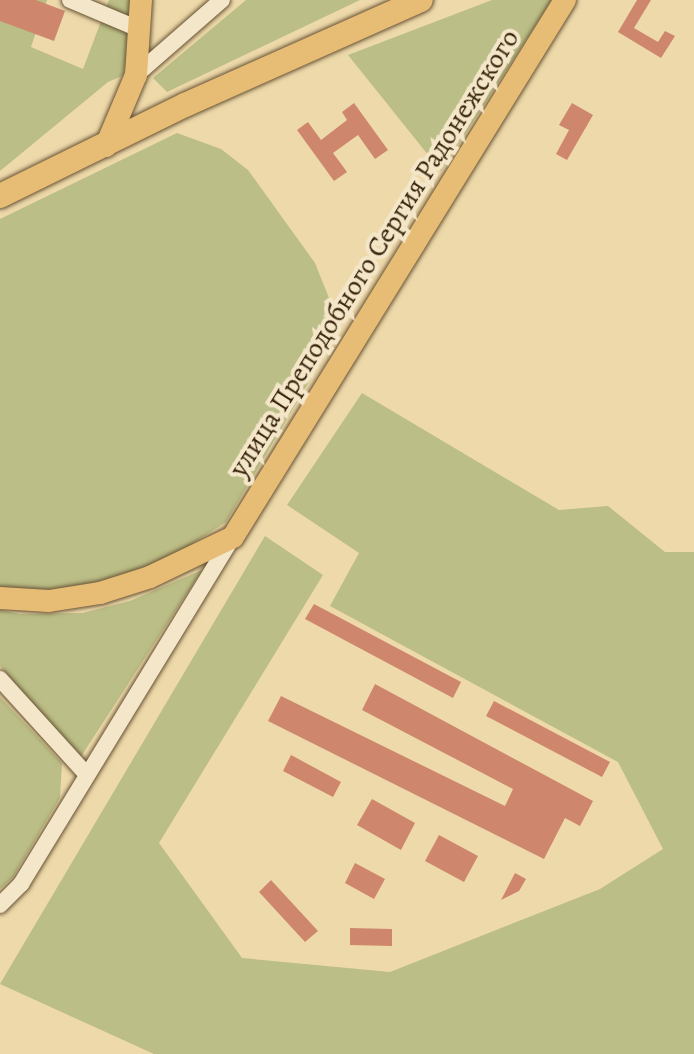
<!DOCTYPE html>
<meta charset="utf-8">
<style>
body{margin:0}
#map{position:relative;width:694px;height:1054px;overflow:hidden;background:#eed9aa;font-family:Alegreya,serif}
div>[style]{position:absolute}
.green>*{inset:0;background:#bbbe86}
.building>*{inset:0;background:#ce876c}
.roads{filter:drop-shadow(0 0 2px #665234) drop-shadow(0 0 2px #665234)}
.minor>*{height:16px;margin:-8px;padding:0 8px;transform-origin:8px;border-radius:8px;background:#f4e6c8}
.major>*{height:22px;margin:-11px;padding:0 11px;transform-origin:11px;border-radius:11px;background:#e7bc75}
.highway>*{height:24px;margin:-12px;padding:0 12px;transform-origin:12px;border-radius:12px;background:#e7bc75}
span{translate:-50% -50%;white-space:nowrap;text-align:center;line-height:1.15;-webkit-text-stroke:8px #f4e6c8;paint-order:stroke}
.street-label{font-size:28px;color:#38250c}
</style>
<div id="map">
<div class="green">
<i style="clip-path:polygon(0 0,47px 0,31px 47px,83px 69px,109px 0,135px 0,132px 47px,122px 76px,108px 82px,0 171px)"></i>
<i style="clip-path:polygon(246px 0,360px 0,167px 92px,153px 78px)"></i>
<i style="clip-path:polygon(492px 0,552px 0,441px 171px,348px 55px)"></i>
<i style="clip-path:polygon(177px 133px,221px 149px,248px 170px,315px 263px,329px 298px,336px 336px,226px 522px,175px 555px,85px 589px,43px 593px,0 589px,0 219px)"></i>
<i style="clip-path:polygon(362px 393px,559px 510px,608px 506px,665px 552px,694px 552px,694px 1054px,154px 1054px,0 984px,265px 536px,323px 575px,159px 843px,242px 958px,390px 972px,600px 889px,663px 849px,618px 762px,330px 606px,359px 553px,287px 505px)"></i>
<i style="clip-path:polygon(202px 570px,80px 758px,0 666px,0 610px,20px 614px,82px 613px,130px 601px)"></i>
<i style="clip-path:polygon(0 697px,62px 763px,60px 798px,13px 877px,0 889px)"></i>
</div>
<div class="building">
<i style="clip-path:polygon(0 0,36px 0,65px 11px,54px 41px,0 21px)"></i>
<i style="clip-path:polygon(637px 0,651px 0,634px 28px,658px 42px,665px 31px,675px 36px,661px 58px,618px 32px)"></i>
<i style="clip-path:polygon(354px 103px,388px 150px,375px 159px,358px 135px,333px 153px,347px 172px,334px 181px,297px 130px,308px 122px,321px 140px,347px 120px,342px 112px)"></i>
<i style="clip-path:polygon(572px 103px,593px 115px,567px 160px,556px 154px,569px 130px,559px 125px)"></i>
<i style="clip-path:polygon(314px 604px,461px 682px,453px 698px,305px 619px)"></i>
<i style="clip-path:polygon(375px 684px,593px 801px,580px 826px,565px 818px,544px 859px,268px 721px,281px 696px,505px 806px,513px 789px,362px 710px)"></i>
<i style="clip-path:polygon(494px 701px,610px 762px,602px 777px,486px 716px)"></i>
<i style="clip-path:polygon(291px 755px,341px 782px,333px 797px,283px 771px)"></i>
<i style="clip-path:polygon(372px 799px,415px 823px,401px 850px,357px 825px)"></i>
<i style="clip-path:polygon(439px 835px,478px 856px,464px 882px,425px 861px)"></i>
<i style="clip-path:polygon(355px 863px,385px 879px,374px 899px,345px 883px)"></i>
<i style="clip-path:polygon(515px 873px,526px 879px,519px 891px,501px 900px)"></i>
<i style="clip-path:polygon(271px 880px,318px 931px,305px 942px,259px 892px)"></i>
<i style="clip-path:polygon(350px 928px,392px 929px,392px 946px,350px 945px)"></i>
</div>
<div class="roads">
<div class="minor">
<i style="left:70px;top:0;width:75px;rotate:22.8deg"></i>
<i style="left:136px;top:75px;width:114px;rotate:-41.1deg"></i>
<i style="left:0;top:679px;width:128px;rotate:47.8deg"></i>
<i style="left:0;top:905px;width:30px;rotate:-45deg"></i>
<i style="left:21px;top:884px;width:404px;rotate:-58.6deg"></i>
</div>
<div class="major">
<i style="left:106px;top:146px;width:77px;rotate:-67.1deg"></i>
<i style="left:136px;top:75px;width:75px;rotate:-86.2deg"></i>
<i style="left:0;top:598px;width:49px;rotate:3.5deg"></i>
<i style="left:49px;top:601px;width:52px;rotate:-8.9deg"></i>
<i style="left:100px;top:593px;width:52px;rotate:-17.7deg"></i>
<i style="left:150px;top:577px;width:92px;rotate:-25.7deg"></i>
<i style="left:233px;top:537px;width:631px;rotate:-58.27deg"></i>
</div>
<div class="highway">
<i style="left:0;top:196px;width:206px;rotate:-26.2deg"></i>
<i style="left:185px;top:105px;width:258px;rotate:-24deg"></i>
</div>
</div>
<div class="street-label">
<span style="left:374px;top:253px;rotate:-58deg">улица Преподобного Сергия Радонежского</span>
</div>
</div>
